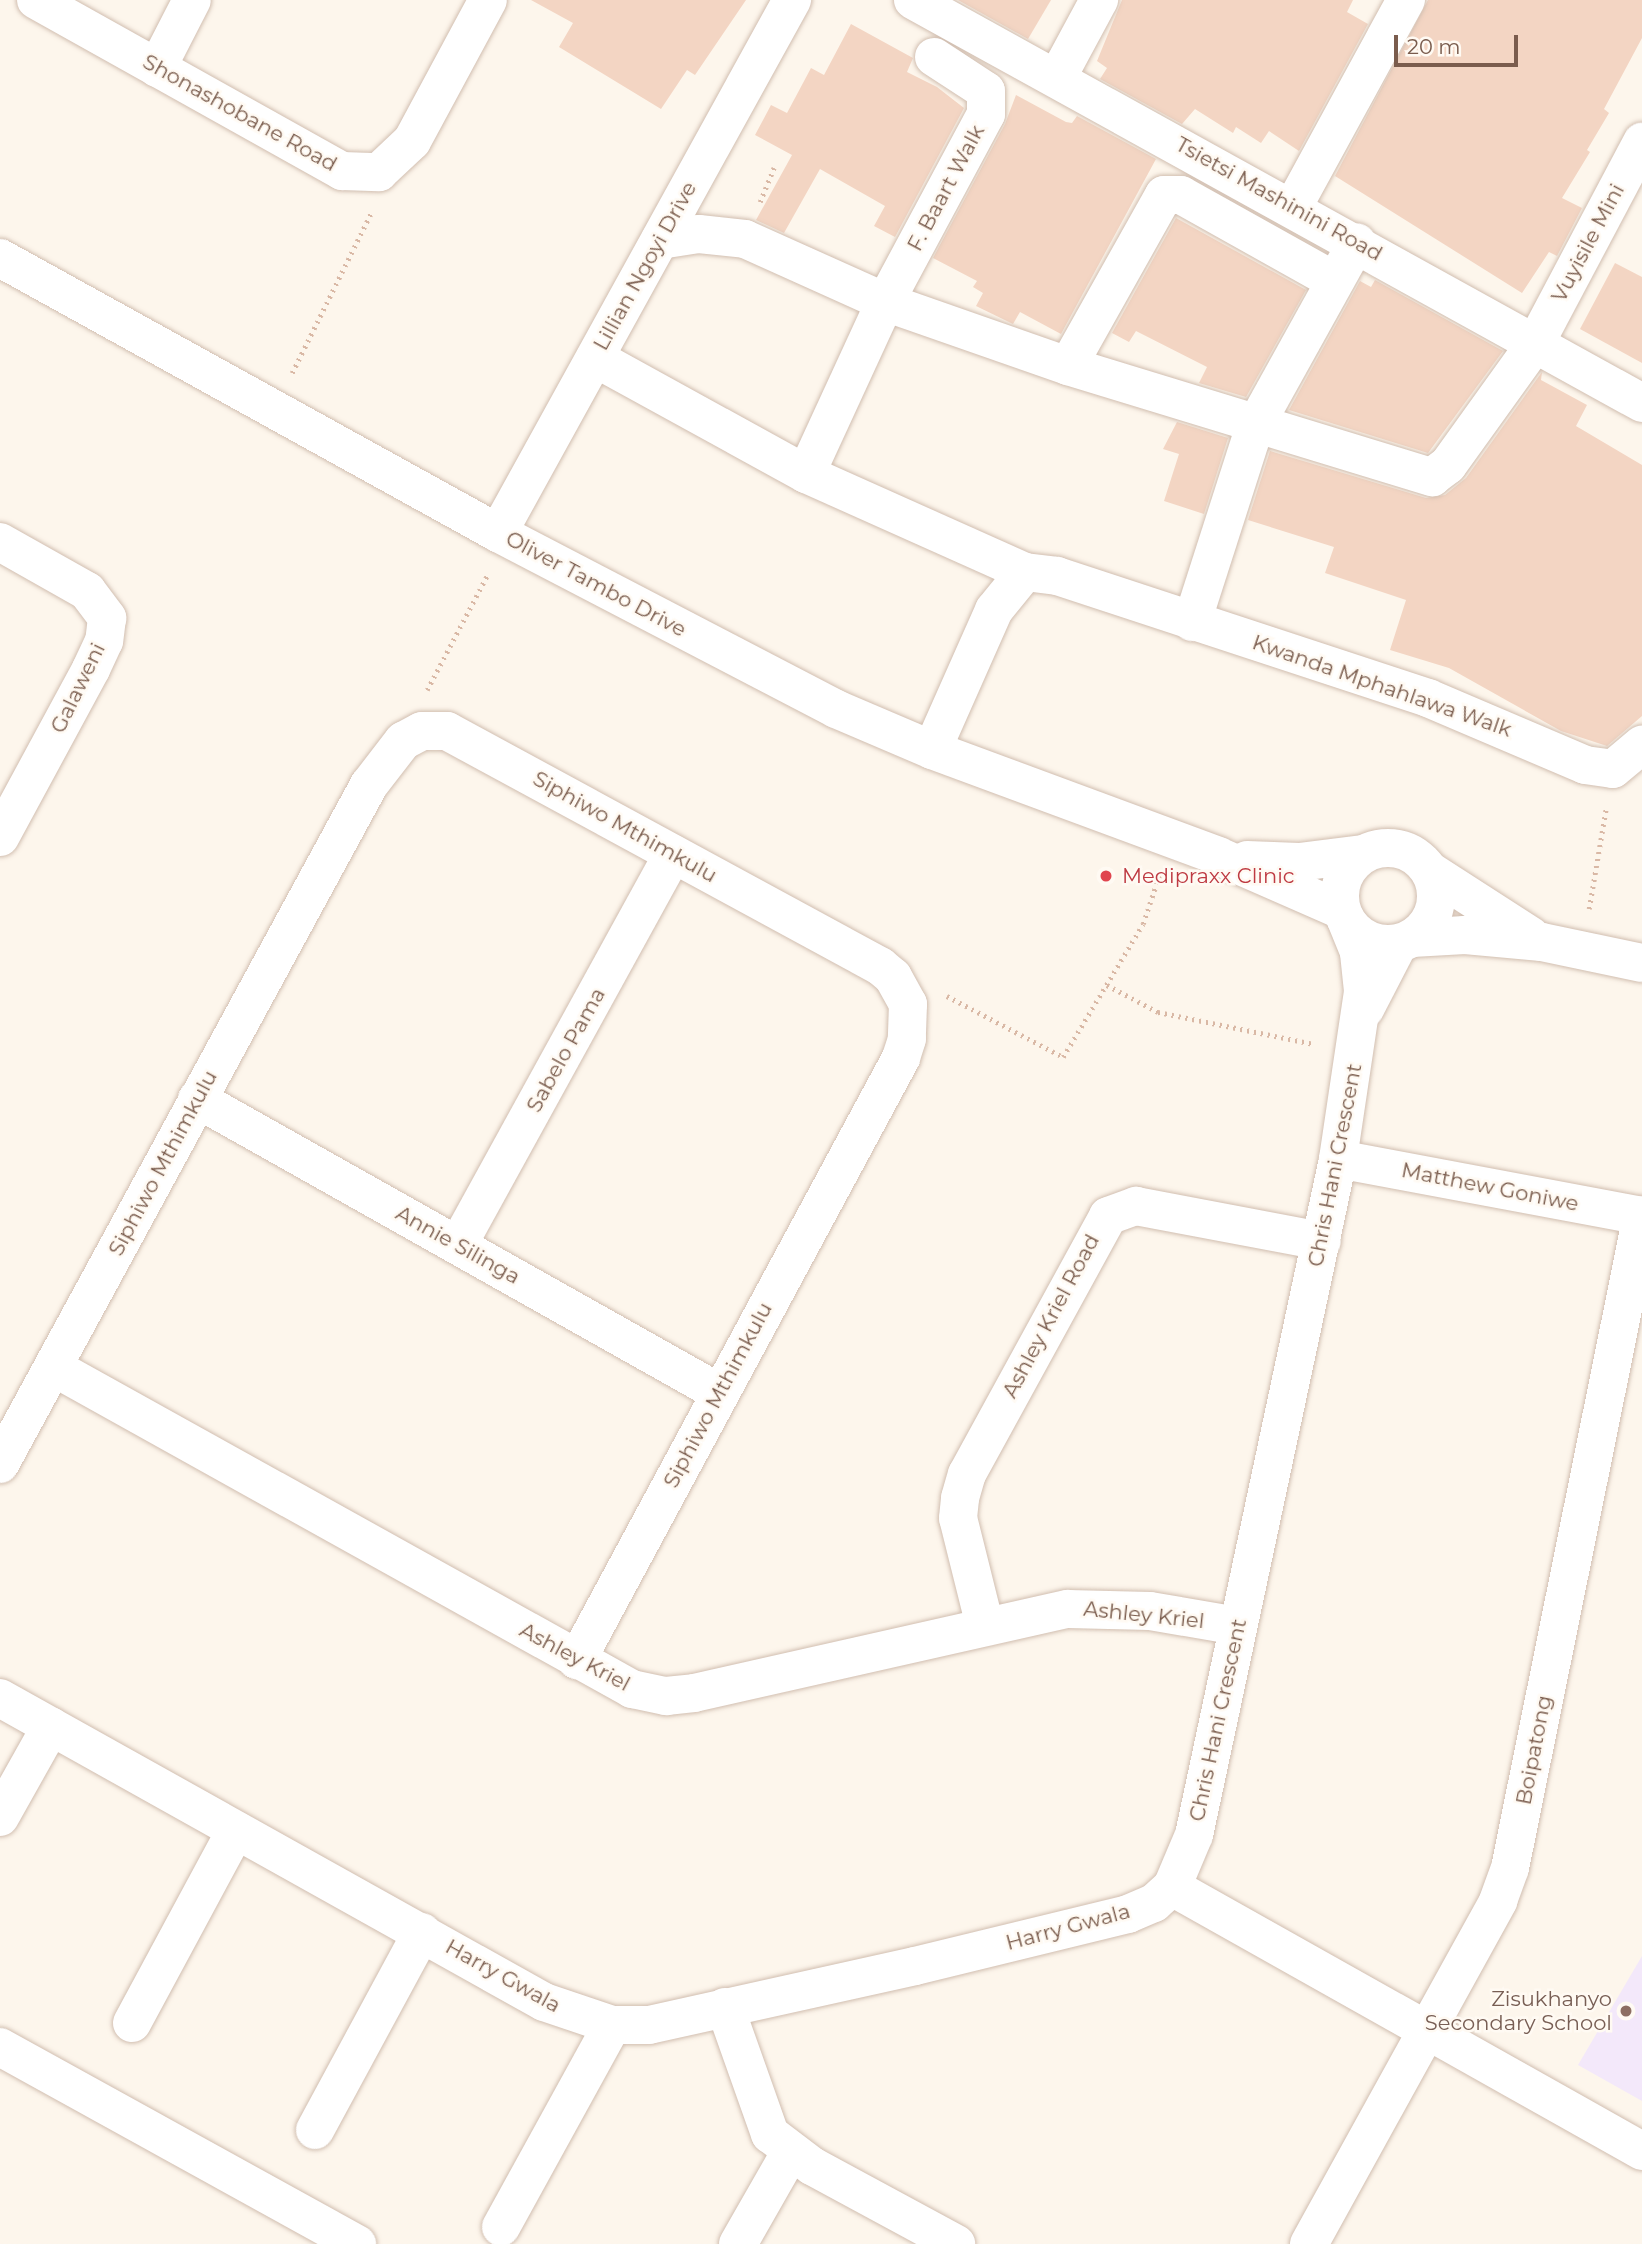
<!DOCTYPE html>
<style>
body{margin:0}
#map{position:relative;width:1642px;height:2244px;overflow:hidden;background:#fdf6ec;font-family:Montserrat,sans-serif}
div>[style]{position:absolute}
.education>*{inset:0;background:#f3e8fa}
.building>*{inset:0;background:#f3d5c3}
.path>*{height:4.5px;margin-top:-2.25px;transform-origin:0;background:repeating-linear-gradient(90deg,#d9b8a5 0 2px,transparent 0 7px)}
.roads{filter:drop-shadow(0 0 2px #d1beb0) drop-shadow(0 0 2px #d1beb0)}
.minor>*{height:38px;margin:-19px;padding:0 19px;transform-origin:19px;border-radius:19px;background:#fff}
.tertiary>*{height:38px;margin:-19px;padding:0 19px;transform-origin:19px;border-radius:19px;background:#fff}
.tertiary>.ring{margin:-19px;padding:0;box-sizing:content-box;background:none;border:38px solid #fff;border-radius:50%}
.dots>*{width:19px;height:19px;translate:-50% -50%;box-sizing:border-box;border:4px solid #fffaf3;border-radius:50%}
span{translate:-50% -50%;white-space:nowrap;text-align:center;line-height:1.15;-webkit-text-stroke:5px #fffaf3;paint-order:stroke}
.street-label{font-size:21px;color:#7a5c4d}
.health-label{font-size:21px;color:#be3a42}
.left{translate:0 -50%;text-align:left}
.education-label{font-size:21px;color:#785e54}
.right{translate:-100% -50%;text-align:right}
.scale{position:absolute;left:1394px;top:35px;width:124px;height:32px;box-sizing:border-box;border:4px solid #7a5c4d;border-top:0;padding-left:9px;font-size:21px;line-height:24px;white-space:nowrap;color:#7a5c4d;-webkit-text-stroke:5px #fffaf3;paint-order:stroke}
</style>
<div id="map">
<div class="education">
<i style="clip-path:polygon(1642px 1956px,1642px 2101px,1578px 2065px)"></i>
</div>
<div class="building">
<i style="clip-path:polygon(531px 0,746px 0,695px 75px,687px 70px,661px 109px,559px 47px,573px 23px)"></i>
<i style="clip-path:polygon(958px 0,1051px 0,1028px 39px)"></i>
<i style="clip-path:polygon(1122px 0,1353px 0,1347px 12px,1368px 24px,1299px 151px,1269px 131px,1261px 143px,1236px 127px,1233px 133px,1195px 109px,1182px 124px,1100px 79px,1107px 68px,1097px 61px)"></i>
<i style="clip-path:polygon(1428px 0,1642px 0,1642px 38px,1604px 109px,1609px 113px,1587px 150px,1590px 152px,1562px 198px,1582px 208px,1557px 256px,1549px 252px,1522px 293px,1335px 176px)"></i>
<i style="clip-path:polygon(851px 24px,913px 58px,907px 72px,937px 87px,964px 108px,895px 237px,874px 226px,885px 206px,820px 169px,784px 233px,756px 220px,792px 155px,755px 135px,771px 105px,787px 113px,811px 68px,824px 75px)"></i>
<i style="clip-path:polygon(1016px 95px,1066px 122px,1072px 123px,1077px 116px,1156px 159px,1061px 334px,1020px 312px,1013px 324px,976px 306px,983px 293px,973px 287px,977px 281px,933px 258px,1005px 124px)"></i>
<i style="clip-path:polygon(1176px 218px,1306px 290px,1246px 397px,1199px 383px,1207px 367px,1136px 331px,1129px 342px,1112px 333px)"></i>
<i style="clip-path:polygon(1615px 263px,1642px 277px,1642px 363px,1580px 329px)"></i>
<i style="clip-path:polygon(1375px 280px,1503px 351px,1428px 453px,1289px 410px,1360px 281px,1371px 287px)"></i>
<i style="clip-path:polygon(1542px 372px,1541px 380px,1587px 405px,1576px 426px,1642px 465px,1642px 716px,1607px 746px,1561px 731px,1449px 668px,1390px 650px,1406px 600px,1325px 573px,1334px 547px,1248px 520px,1270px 451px,1426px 498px,1445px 495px,1466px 478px)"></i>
<i style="clip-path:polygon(1177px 422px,1228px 438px,1204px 514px,1164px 501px,1179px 454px,1163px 449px)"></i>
</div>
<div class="path">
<i style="left:760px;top:202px;width:37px;rotate:-68deg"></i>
<i style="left:292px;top:373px;width:181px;rotate:-63.7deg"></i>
<i style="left:427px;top:690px;width:131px;rotate:-62.3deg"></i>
<i style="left:1589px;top:909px;width:102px;rotate:-80.4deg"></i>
<i style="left:1107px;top:985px;width:58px;rotate:27.9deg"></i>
<i style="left:1158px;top:1012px;width:159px;rotate:11.6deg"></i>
<i style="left:947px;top:996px;width:131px;rotate:27.7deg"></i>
<i style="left:1063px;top:1057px;width:155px;rotate:-59deg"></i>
<i style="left:1143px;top:924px;width:51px;rotate:-71.6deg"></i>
</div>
<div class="roads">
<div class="minor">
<i style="left:36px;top:0;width:351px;rotate:29.2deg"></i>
<i style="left:342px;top:171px;width:37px;rotate:2deg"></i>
<i style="left:379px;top:172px;width:45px;rotate:-43.2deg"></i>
<i style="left:412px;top:141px;width:160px;rotate:-61.7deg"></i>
<i style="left:913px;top:0;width:833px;rotate:28.93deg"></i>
<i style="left:934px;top:57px;width:62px;rotate:33.2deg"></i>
<i style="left:986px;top:91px;width:23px;rotate:90deg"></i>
<i style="left:986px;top:114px;width:213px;rotate:118.2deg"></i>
<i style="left:885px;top:302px;width:189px;rotate:114.7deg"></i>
<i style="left:806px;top:474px;width:240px;rotate:24.1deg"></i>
<i style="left:157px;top:68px;width:76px;rotate:-62.8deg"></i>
<i style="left:1057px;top:78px;width:89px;rotate:-61.7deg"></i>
<i style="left:1293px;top:207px;width:236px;rotate:-61.4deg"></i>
<i style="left:660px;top:240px;width:39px;rotate:-9deg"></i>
<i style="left:699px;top:234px;width:46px;rotate:6.2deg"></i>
<i style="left:745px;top:239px;width:154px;rotate:24.2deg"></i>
<i style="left:885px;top:302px;width:194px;rotate:19.3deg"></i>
<i style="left:1068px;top:366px;width:381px;rotate:17deg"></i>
<i style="left:1432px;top:477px;width:20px;rotate:-37deg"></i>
<i style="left:1448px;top:465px;width:149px;rotate:-54.3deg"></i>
<i style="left:1535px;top:344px;width:229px;rotate:-62.1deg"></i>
<i style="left:595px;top:358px;width:241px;rotate:28.8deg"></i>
<i style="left:1068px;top:366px;width:196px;rotate:-60.7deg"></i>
<i style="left:1164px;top:195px;width:17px"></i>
<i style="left:1181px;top:195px;width:176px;rotate:29.2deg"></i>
<i style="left:498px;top:533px;width:609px;rotate:-61.12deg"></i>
<i style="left:0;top:542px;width:100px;rotate:29.4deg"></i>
<i style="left:87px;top:591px;width:34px;rotate:53deg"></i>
<i style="left:107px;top:618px;width:23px;rotate:97deg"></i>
<i style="left:104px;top:641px;width:31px;rotate:115deg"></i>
<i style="left:91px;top:669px;width:191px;rotate:118.4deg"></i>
<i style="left:1192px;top:622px;width:206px;rotate:-72.2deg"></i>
<i style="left:1255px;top:426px;width:210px;rotate:-61deg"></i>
<i style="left:932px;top:750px;width:153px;rotate:-66.1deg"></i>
<i style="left:994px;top:610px;width:49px;rotate:-50.8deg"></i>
<i style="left:1025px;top:572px;width:32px;rotate:7deg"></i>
<i style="left:1057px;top:576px;width:391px;rotate:18.2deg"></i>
<i style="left:1428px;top:698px;width:171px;rotate:23.1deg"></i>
<i style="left:1585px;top:765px;width:28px;rotate:8deg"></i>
<i style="left:1613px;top:769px;width:38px;rotate:-40deg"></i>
<i style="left:1365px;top:1009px;width:74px;rotate:-62.7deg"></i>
<i style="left:197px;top:1099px;width:598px;rotate:29.35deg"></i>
<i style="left:1338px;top:1159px;width:309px;rotate:10.6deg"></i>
<i style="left:458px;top:1245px;width:446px;rotate:-61.2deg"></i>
<i style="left:53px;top:1367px;width:663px;rotate:29.08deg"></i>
<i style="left:632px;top:1689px;width:35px;rotate:12deg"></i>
<i style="left:666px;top:1696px;width:28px;rotate:-6deg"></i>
<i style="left:694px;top:1693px;width:383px;rotate:-12.7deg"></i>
<i style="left:1068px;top:1609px;width:82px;rotate:1.4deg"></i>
<i style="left:1150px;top:1611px;width:89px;rotate:9.7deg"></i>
<i style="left:0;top:1464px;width:773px;rotate:-61.48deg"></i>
<i style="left:369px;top:785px;width:56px;rotate:-52.3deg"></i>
<i style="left:403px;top:741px;width:21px;rotate:-28deg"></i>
<i style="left:422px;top:731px;width:25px"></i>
<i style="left:447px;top:731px;width:493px;rotate:28.5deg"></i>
<i style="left:880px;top:966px;width:17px;rotate:40deg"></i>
<i style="left:893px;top:977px;width:31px;rotate:61deg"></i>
<i style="left:908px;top:1004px;width:35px;rotate:92deg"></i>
<i style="left:907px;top:1039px;width:20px;rotate:108deg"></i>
<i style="left:901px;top:1058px;width:684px;rotate:118.29deg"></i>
<i style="left:985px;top:1626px;width:111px;rotate:-104deg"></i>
<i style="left:958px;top:1518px;width:20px;rotate:-84deg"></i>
<i style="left:960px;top:1498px;width:25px;rotate:-74deg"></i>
<i style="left:967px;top:1474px;width:294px;rotate:-61.3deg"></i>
<i style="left:1108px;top:1216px;width:30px;rotate:-20deg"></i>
<i style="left:1136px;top:1206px;width:189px;rotate:10.7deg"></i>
<i style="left:0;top:1698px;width:623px;rotate:29.2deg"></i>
<i style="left:544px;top:2002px;width:72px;rotate:18.7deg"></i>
<i style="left:612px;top:2025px;width:37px"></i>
<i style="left:649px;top:2025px;width:272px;rotate:-12.5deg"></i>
<i style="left:915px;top:1966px;width:219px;rotate:-13.7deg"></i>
<i style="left:1128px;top:1914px;width:28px;rotate:-23deg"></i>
<i style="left:1154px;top:1903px;width:24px;rotate:-42deg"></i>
<i style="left:1172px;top:1887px;width:56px;rotate:-67.1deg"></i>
<i style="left:1194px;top:1835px;width:691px;rotate:-77.97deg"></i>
<i style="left:1338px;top:1159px;width:170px;rotate:-81.5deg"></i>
<i style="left:1363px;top:991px;width:39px;rotate:-96deg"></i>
<i style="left:1359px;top:952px;width:35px;rotate:-112deg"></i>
<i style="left:0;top:1817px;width:104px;rotate:-60.7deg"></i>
<i style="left:1172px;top:1887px;width:539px;rotate:29.32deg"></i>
<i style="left:725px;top:2007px;width:135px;rotate:70.5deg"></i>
<i style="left:770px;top:2134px;width:53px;rotate:37.3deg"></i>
<i style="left:812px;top:2166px;width:164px;rotate:28.4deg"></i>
<i style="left:132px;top:2023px;width:219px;rotate:-61.7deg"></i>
<i style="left:0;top:2047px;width:408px;rotate:28.9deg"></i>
<i style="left:315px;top:2130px;width:225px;rotate:-61.6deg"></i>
<i style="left:501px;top:2227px;width:230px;rotate:-61.2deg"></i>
<i style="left:738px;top:2244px;width:105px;rotate:-60.3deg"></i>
<i style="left:1309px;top:2244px;width:392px;rotate:-61.1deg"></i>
<i style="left:1498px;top:1901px;width:35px;rotate:-70deg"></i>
<i style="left:1510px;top:1868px;width:666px;rotate:-78.57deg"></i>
</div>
<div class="tertiary">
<i style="left:0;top:258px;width:569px;rotate:28.91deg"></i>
<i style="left:498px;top:533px;width:381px;rotate:27.5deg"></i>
<i style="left:836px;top:709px;width:104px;rotate:23.1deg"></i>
<i style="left:932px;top:750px;width:305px;rotate:20.3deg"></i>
<i style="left:1218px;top:856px;width:134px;rotate:23.7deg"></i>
<i class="ring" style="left:1340px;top:848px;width:58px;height:58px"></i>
<i style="left:1247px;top:860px;width:52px;rotate:2.2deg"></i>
<i style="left:1299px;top:862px;width:64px;rotate:-7.1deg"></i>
<i style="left:1430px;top:871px;width:120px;rotate:32.8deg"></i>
<i style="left:1412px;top:938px;width:53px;rotate:-3.2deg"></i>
<i style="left:1465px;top:935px;width:77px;rotate:5.2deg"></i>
<i style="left:1542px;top:942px;width:102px;rotate:11.9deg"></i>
</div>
</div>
<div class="dots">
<i style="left:1106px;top:876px;background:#e0444e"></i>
<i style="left:1626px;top:2011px;background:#8d6e63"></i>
</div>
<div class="street-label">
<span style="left:240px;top:113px;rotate:29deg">Shonashobane Road</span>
<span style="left:946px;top:188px;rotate:-62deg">F. Baart Walk</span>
<span style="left:1279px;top:199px;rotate:29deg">Tsietsi Mashinini Road</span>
<span style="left:1588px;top:243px;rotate:-62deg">Vuyisile Mini</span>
<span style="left:645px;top:266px;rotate:-61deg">Lillian Ngoyi Drive</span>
<span style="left:596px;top:584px;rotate:28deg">Oliver Tambo Drive</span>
<span style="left:1382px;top:686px;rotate:19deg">Kwanda Mphahlawa Walk</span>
<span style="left:78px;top:688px;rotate:-64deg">Galaweni</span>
<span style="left:625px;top:827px;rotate:29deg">Siphiwo Mthimkulu</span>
<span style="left:566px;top:1050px;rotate:-61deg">Sabelo Pama</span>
<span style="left:163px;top:1163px;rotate:-62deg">Siphiwo Mthimkulu</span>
<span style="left:1335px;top:1165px;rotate:-79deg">Chris Hani Crescent</span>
<span style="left:1490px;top:1187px;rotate:11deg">Matthew Goniwe</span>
<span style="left:458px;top:1245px;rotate:29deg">Annie Silinga</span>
<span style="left:1051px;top:1316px;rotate:-62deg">Ashley Kriel Road</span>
<span style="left:718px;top:1395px;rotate:-62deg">Siphiwo Mthimkulu</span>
<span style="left:1144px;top:1615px;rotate:6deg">Ashley Kriel</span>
<span style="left:575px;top:1657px;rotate:28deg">Ashley Kriel</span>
<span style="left:1218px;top:1720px;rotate:-78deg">Chris Hani Crescent</span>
<span style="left:1534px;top:1750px;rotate:-79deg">Boipatong</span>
<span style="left:1068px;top:1927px;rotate:-15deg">Harry Gwala</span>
<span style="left:503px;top:1976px;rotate:29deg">Harry Gwala</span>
</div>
<div class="health-label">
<span class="left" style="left:1122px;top:876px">Medipraxx Clinic</span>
</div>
<div class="education-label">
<span class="right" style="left:1612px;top:2011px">Zisukhanyo<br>Secondary School</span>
</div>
<div class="scale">20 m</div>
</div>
